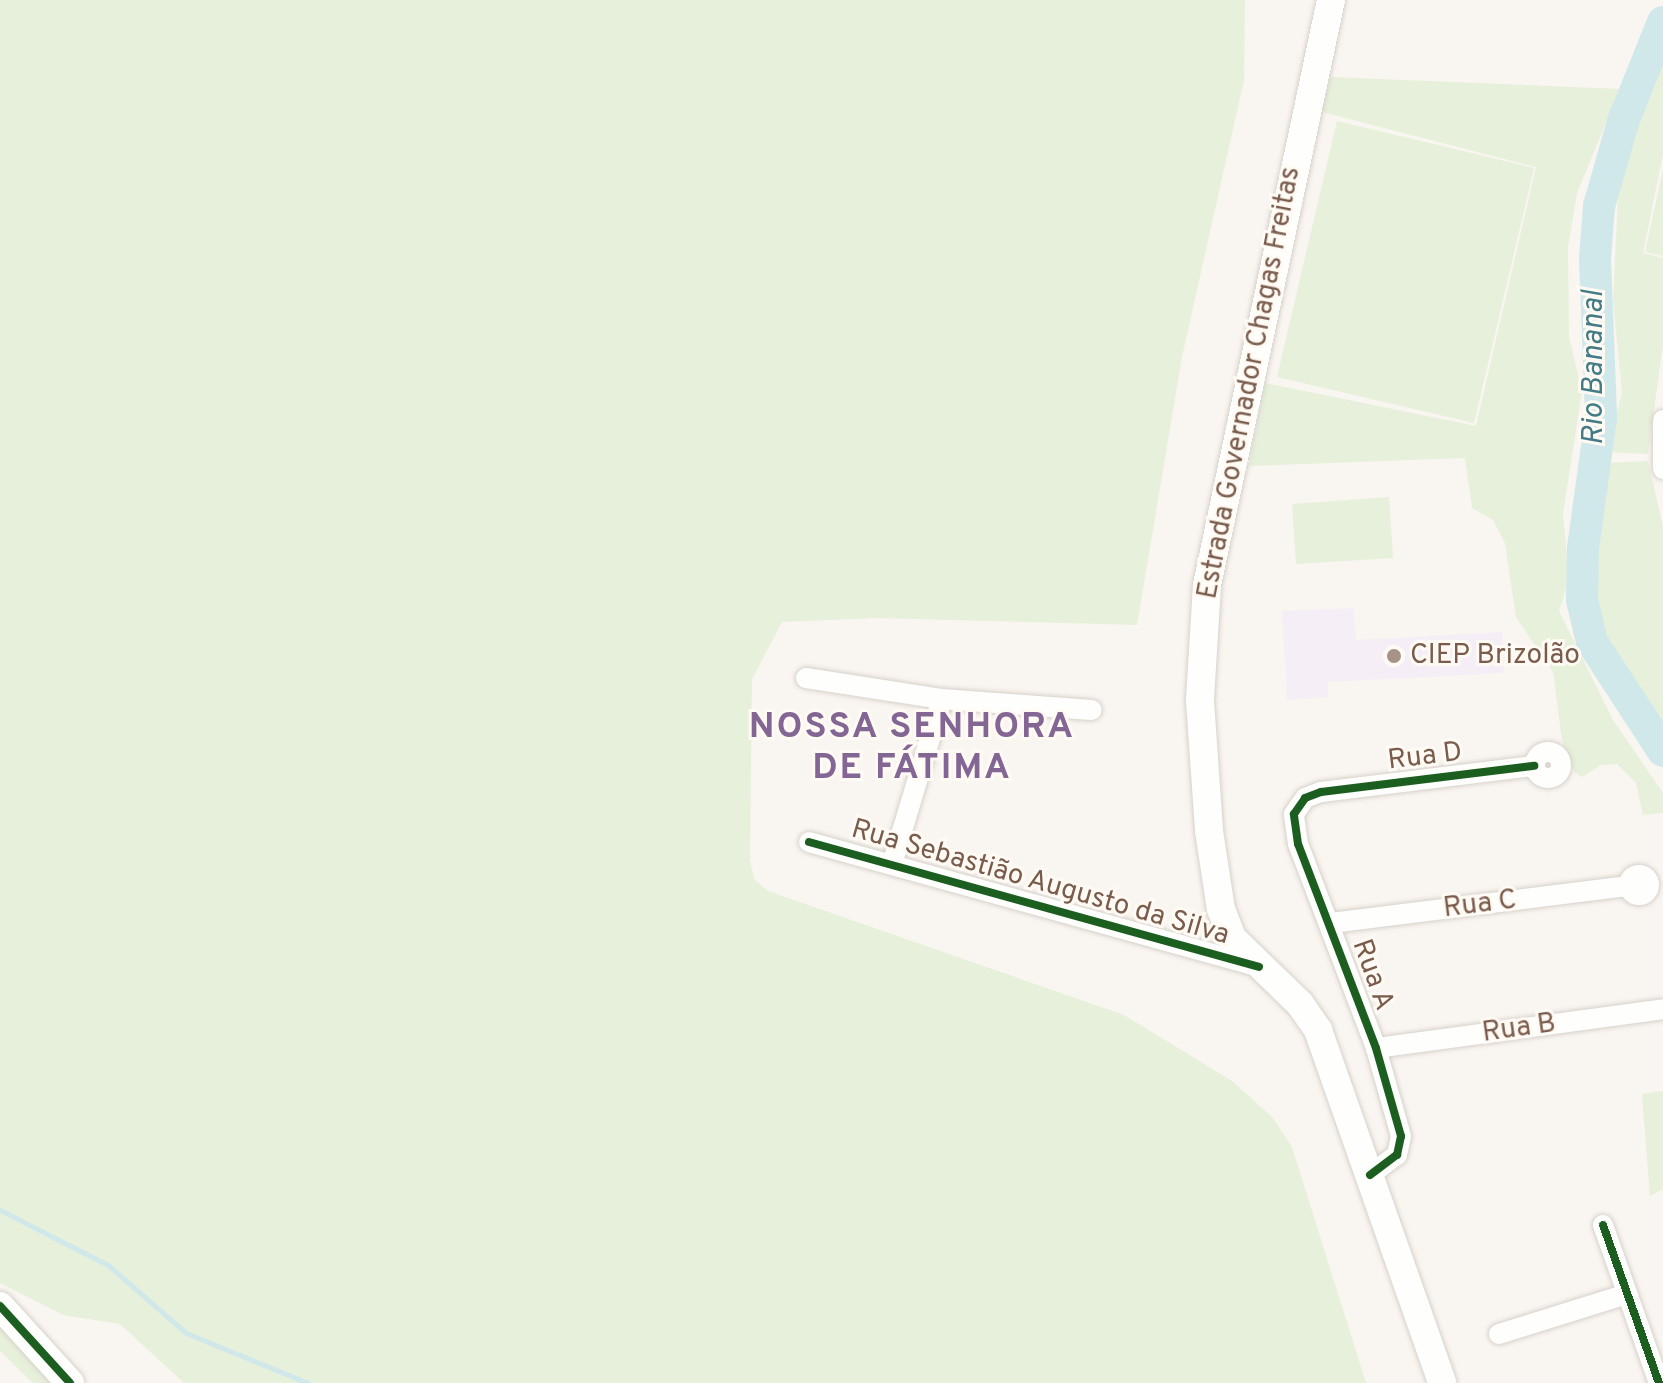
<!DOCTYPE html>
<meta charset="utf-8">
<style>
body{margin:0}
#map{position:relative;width:1663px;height:1383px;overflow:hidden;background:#f9f5f0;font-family:Overpass,sans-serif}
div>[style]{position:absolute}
.education>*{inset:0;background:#f6eef6}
.green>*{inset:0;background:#e7f0db}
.stream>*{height:5px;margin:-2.5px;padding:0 2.5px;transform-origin:2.5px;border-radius:2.5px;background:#d0e8ea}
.river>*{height:32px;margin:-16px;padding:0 16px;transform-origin:16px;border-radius:16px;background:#d0e8ea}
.roads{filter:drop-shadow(0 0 2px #d7d1cb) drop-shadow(0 0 2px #d7d1cb)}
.street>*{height:20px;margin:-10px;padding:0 10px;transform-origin:10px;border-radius:10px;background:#fefefd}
.street>.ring{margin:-10px;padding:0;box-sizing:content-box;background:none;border:20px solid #fefefd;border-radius:50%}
.secondary>*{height:28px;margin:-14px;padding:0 14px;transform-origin:14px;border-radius:14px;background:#fefefd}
.cycleway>*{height:8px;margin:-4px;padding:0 4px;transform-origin:4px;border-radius:4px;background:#1b5e20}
.dots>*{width:22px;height:22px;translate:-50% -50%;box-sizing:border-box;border:4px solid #fffaf3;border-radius:50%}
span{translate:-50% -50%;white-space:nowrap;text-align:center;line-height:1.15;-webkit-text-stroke:6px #fffaf3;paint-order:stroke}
.street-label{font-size:28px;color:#7a5c4d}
.poi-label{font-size:28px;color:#7a5c4d}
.left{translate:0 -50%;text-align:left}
.water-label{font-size:30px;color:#437c86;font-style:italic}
.district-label{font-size:36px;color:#846695;font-weight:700;letter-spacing:2px}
</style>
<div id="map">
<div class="education">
<i style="clip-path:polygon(1354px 608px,1356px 640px,1502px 632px,1504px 673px,1328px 682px,1328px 697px,1287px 700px,1282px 611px)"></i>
</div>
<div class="green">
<i style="clip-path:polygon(0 0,1245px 0,1244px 80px,1182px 357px,1137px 625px,876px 618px,782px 622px,752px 679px,750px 862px,755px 880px,768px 891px,1124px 1015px,1232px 1081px,1273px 1118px,1292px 1147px,1366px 1383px,184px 1383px,120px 1324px,63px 1315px,0 1283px)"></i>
<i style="clip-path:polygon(1663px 46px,1663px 154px,1643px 253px,1663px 258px,1663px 344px,1648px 454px,1606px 452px,1622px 393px,1613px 300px,1618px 197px,1642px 95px)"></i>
<i style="clip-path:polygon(1330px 77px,1620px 89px,1577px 193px,1568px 246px,1569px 336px,1582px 392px,1563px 513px,1569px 579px,1559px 611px,1613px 720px,1663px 793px,1663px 813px,1643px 815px,1636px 783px,1617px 764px,1601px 765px,1582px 777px,1574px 772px,1562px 740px,1553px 672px,1516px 617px,1505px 543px,1493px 520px,1472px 508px,1465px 458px,1249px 466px,1265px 383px,1476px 426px,1536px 167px,1322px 112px)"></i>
<i style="clip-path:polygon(1337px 121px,1534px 168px,1474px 423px,1277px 377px)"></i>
<i style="clip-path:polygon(1663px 170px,1663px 256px,1645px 252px)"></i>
<i style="clip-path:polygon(1648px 461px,1663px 527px,1663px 742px,1608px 653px,1592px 593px,1604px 463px)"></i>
<i style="clip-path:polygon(1389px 497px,1393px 558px,1296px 564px,1292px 504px)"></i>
<i style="clip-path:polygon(1663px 1091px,1663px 1189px,1650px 1196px,1642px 1094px)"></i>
<i style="clip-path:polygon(0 1323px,58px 1383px,33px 1383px,0 1351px)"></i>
</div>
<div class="stream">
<i style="left:0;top:1210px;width:121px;rotate:27deg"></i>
<i style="left:108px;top:1265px;width:103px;rotate:41.1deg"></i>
<i style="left:186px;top:1333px;width:132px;rotate:22.3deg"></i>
</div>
<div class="river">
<i style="left:1663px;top:22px;width:108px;rotate:111.8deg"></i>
<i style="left:1623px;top:122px;width:87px;rotate:105.9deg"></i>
<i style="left:1599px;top:206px;width:53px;rotate:94.3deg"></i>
<i style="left:1595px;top:259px;width:159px;rotate:87.8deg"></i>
<i style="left:1601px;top:418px;width:131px;rotate:97.9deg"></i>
<i style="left:1583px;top:548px;width:52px;rotate:91.1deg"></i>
<i style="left:1582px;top:600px;width:43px;rotate:76.6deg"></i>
<i style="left:1592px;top:642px;width:130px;rotate:56.9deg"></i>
</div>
<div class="roads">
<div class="street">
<i style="left:1663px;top:420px;width:49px;rotate:90deg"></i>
<i style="left:806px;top:678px;width:138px;rotate:8.8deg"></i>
<i style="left:942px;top:699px;width:150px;rotate:4.2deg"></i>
<i class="ring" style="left:1535px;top:752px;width:6px;height:6px"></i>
<i style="left:809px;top:842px;width:467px;rotate:15.5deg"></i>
<i style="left:893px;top:861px;width:169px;rotate:-73.2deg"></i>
<i class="ring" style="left:1629px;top:875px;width:0;height:0"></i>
<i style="left:1331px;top:923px;width:300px;rotate:-7.1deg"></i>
<i style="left:1376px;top:1048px;width:290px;rotate:-7.7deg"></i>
<i style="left:1370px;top:1175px;width:34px;rotate:-37deg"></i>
<i style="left:1397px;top:1155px;width:19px;rotate:-78deg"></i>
<i style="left:1401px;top:1136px;width:91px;rotate:-105.9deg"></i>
<i style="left:1376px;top:1048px;width:218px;rotate:-110.9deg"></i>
<i style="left:1298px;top:844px;width:30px;rotate:-98deg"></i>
<i style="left:1294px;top:814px;width:19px;rotate:-55deg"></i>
<i style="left:1305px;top:798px;width:17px;rotate:-21deg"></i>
<i style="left:1321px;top:792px;width:215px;rotate:-7deg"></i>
<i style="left:1603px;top:1225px;width:168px;rotate:70.5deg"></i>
<i style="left:1499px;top:1334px;width:134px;rotate:-17.4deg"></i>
</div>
<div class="secondary">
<i style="left:1331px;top:0;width:598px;rotate:101.97deg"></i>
<i style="left:1207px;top:585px;width:116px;rotate:93.5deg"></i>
<i style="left:1200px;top:701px;width:130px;rotate:86deg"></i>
<i style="left:1209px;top:831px;width:79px;rotate:81.3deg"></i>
<i style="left:1221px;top:909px;width:31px;rotate:69deg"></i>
<i style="left:1232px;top:938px;width:95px;rotate:44.1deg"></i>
<i style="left:1300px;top:1004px;width:32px;rotate:55deg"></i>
<i style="left:1318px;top:1030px;width:374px;rotate:70.6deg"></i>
<i style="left:0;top:1306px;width:104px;rotate:47.7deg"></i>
</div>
</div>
<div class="cycleway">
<i style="left:809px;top:842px;width:467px;rotate:15.5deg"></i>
<i style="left:1370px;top:1175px;width:34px;rotate:-37deg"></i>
<i style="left:1397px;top:1155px;width:19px;rotate:-78deg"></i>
<i style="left:1401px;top:1136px;width:91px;rotate:-105.9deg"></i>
<i style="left:1376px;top:1048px;width:218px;rotate:-110.9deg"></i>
<i style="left:1298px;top:844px;width:30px;rotate:-98deg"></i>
<i style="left:1294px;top:814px;width:19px;rotate:-55deg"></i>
<i style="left:1305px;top:798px;width:17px;rotate:-21deg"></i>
<i style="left:1321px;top:792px;width:215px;rotate:-7deg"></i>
<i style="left:1603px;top:1225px;width:168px;rotate:70.5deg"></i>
<i style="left:0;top:1306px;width:104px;rotate:47.7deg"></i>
</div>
<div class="dots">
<i style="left:1394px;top:656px;background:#a69286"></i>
</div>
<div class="street-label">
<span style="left:1250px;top:383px;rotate:-79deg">Estrada Governador Chagas Freitas</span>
<span style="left:1425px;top:757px;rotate:-7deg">Rua D</span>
<span style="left:1040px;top:883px;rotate:16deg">Rua Sebastião Augusto da Silva</span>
<span style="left:1480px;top:905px;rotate:-7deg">Rua C</span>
<span style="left:1372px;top:975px;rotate:70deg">Rua A</span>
<span style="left:1519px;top:1029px;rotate:-8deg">Rua B</span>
</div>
<div class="poi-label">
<span class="left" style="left:1410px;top:656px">CIEP Brizolão</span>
</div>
<div class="water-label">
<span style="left:1595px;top:368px;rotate:-90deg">Rio Bananal</span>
</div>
<div class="district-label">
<span style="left:912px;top:749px">NOSSA SENHORA<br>DE FÁTIMA</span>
</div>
</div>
